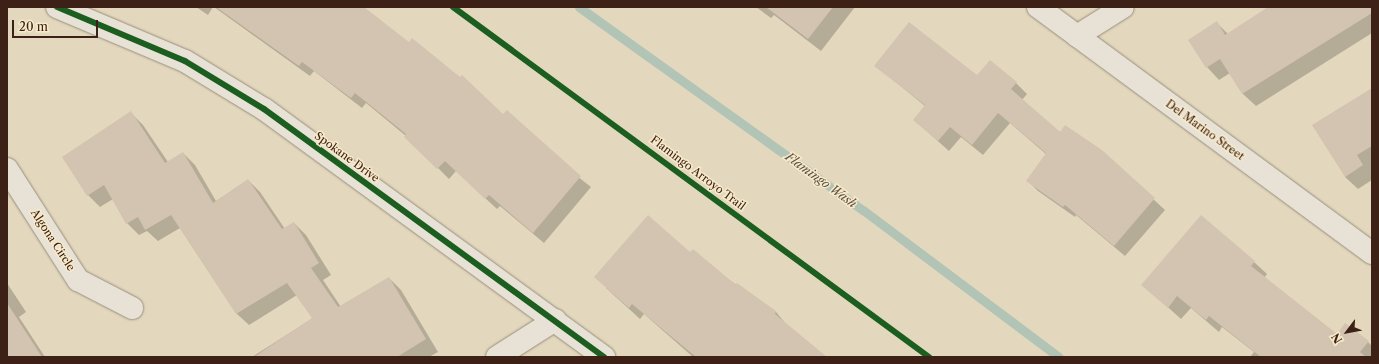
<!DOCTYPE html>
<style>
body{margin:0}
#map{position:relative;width:1379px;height:364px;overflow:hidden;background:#e3d8bd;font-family:"Libre Caslon Text",serif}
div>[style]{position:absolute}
.shadow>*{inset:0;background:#0003}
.stream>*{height:9px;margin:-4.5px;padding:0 4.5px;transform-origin:4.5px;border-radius:4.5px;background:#b2c4b5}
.building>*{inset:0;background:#d3c3b1}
.roads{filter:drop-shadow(0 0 1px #998e7e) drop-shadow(0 0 1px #998e7e)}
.minor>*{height:22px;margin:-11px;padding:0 11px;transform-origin:11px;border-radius:11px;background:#e7e2d5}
.cycleway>*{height:6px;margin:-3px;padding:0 3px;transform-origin:3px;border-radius:3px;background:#1b5e20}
span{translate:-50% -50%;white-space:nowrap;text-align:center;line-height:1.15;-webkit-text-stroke:3px #f7eaca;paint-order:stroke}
.street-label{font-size:11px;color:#3e2116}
.water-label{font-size:12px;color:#5a4f44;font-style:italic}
.frame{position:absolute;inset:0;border:8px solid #3e2116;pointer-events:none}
.north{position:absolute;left:1327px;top:312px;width:40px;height:40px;-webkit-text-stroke:3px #f7eaca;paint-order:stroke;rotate:238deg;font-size:11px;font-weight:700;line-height:16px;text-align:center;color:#3e2116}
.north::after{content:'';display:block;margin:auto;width:14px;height:18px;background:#3e2116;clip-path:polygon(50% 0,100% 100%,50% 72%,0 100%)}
.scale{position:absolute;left:12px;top:20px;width:86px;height:18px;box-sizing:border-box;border:2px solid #3e2116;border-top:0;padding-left:5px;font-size:12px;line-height:14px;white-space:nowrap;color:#3e2116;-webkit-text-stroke:3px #f7eaca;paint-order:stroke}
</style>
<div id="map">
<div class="shadow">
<i style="clip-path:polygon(196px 7px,213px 7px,208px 15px)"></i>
<i style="clip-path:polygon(214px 7px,362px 7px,591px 187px,544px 243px,500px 206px,497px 209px,456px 171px,449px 179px,406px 136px,366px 103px,362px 108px,314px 71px,310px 76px)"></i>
<i style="clip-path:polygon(756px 7px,855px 7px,821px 51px,774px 15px,771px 18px)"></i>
<i style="clip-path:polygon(1270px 7px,1372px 7px,1372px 33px,1256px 106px,1243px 94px,1230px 73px,1219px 80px,1207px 67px,1217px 23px,1228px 34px)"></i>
<i style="clip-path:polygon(876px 66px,1016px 83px,1027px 94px,1022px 100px,1061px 133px,1101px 151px,1165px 210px,1125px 256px,1076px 215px,1075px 217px,1038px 191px,1028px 181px,1046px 154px,1010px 123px,983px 155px,961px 137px,949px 151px,914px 120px,925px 106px)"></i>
<i style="clip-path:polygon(1372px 90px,1372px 180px,1358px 189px,1345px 177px)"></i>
<i style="clip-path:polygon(131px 113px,143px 125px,168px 162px,183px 153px,195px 165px,216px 201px,248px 180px,260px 192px,285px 229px,294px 223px,306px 235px,331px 275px,323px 280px,341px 307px,389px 278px,401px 290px,438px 352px,429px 357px,252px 357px,313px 318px,297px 295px,249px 325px,236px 313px,180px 228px,158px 241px,147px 231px,139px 235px,127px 223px,113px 199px,100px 207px,88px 195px)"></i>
<i style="clip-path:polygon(1201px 216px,1254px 262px,1267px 274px,1264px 278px,1337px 335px,1368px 342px,1372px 346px,1372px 357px,1250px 357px,1254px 352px,1222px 327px,1219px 332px,1191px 308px,1181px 319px,1143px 285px)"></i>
<i style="clip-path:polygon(690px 253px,776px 312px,786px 324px,826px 357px,693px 357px,644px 314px,640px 319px,606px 288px)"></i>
<i style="clip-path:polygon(7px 283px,26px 312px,19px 317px,45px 357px,7px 357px)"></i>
</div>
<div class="stream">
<i style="left:579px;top:7px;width:349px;rotate:35.6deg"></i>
<i style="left:863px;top:210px;width:245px;rotate:36.9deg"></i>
</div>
<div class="building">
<i style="clip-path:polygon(216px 7px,364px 7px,409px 42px,412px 38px,460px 77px,462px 75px,503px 114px,507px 110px,581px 176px,533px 233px,489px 195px,485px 199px,445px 161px,437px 169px,404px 137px,406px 134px,355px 93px,351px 98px,302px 62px,299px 66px)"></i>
<i style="clip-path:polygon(766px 7px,833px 7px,808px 39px)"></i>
<i style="clip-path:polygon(1268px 7px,1372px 7px,1372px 13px,1242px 94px,1220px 59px,1206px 68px,1188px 40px,1217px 21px,1225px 35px)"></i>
<i style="clip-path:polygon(909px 22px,977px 75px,990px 60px,1017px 82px,1011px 89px,1060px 132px,1065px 125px,1102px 150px,1155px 198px,1114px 246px,1065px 205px,1063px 207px,1026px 181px,1046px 153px,998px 113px,972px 145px,950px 127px,938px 141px,913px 120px,925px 105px,874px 66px)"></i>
<i style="clip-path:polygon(1372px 88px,1372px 146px,1357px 155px,1363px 165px,1345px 177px,1312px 125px)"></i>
<i style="clip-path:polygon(131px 111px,165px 163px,183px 152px,213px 203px,248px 179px,282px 229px,294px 222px,319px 263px,311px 268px,338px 307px,389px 277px,426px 339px,397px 357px,254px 357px,312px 318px,287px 283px,236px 314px,171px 215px,145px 230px,138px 217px,126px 224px,104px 185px,87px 196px,62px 157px)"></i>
<i style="clip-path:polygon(648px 215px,690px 252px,693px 249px,736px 285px,737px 283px,776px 311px,775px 314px,827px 357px,696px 357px,632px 304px,629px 308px,594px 277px)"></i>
<i style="clip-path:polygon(1201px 215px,1255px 261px,1251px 266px,1337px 334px,1345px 323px,1369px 341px,1360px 352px,1366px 357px,1261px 357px,1209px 316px,1206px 320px,1177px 296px,1168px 308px,1141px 285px)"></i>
<i style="clip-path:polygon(7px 303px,42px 357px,7px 357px)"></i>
</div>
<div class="roads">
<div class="minor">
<i style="left:57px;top:7px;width:139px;rotate:22.9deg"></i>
<i style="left:185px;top:61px;width:92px;rotate:31.3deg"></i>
<i style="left:264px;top:109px;width:421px;rotate:36.1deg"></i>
<i style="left:1038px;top:7px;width:415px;rotate:36.4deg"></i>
<i style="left:1077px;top:36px;width:54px;rotate:-32.2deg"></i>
<i style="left:7px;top:169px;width:132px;rotate:57.4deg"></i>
<i style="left:78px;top:280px;width:61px;rotate:27.4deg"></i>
<i style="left:497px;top:357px;width:69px;rotate:-32.5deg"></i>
</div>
</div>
<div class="cycleway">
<i style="left:57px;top:7px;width:139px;rotate:22.9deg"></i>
<i style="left:185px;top:61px;width:92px;rotate:31.3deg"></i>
<i style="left:264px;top:109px;width:421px;rotate:36.1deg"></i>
<i style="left:453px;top:7px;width:591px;rotate:36.33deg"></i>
</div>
<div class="street-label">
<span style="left:1205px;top:130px;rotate:36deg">Del Marino Street</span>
<span style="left:347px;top:157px;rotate:36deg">Spokane Drive</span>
<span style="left:698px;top:173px;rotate:37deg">Flamingo Arroyo Trail</span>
<span style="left:53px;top:240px;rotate:57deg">Algona Circle</span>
</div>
<div class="water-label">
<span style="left:821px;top:180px;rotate:36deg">Flamingo Wash</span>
</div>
<div class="frame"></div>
<div class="north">N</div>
<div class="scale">20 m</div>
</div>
